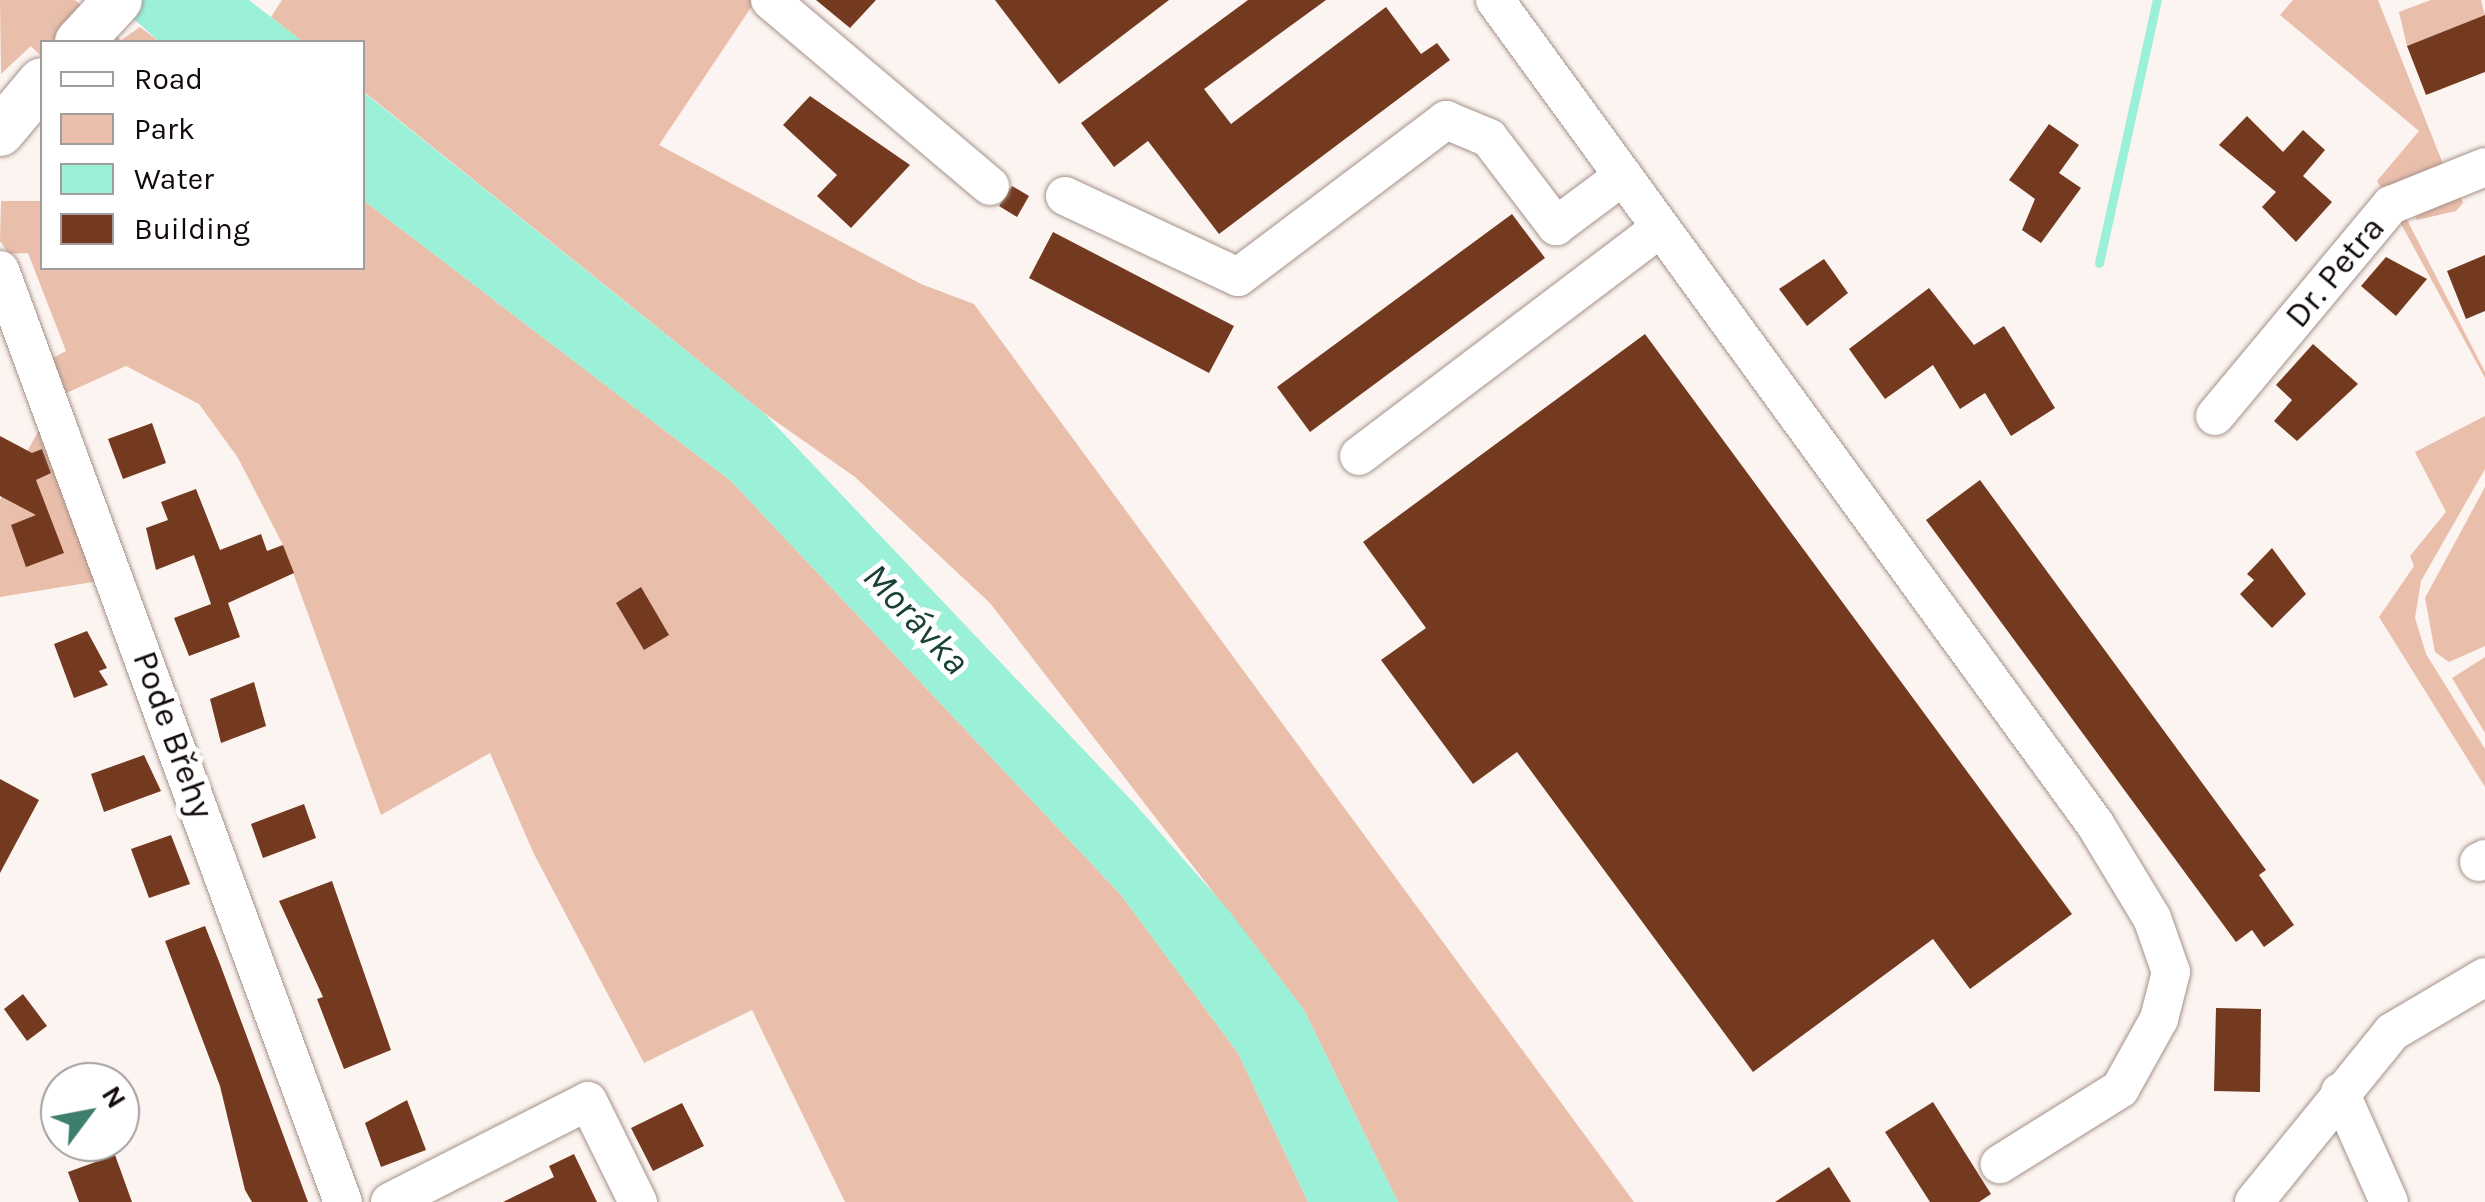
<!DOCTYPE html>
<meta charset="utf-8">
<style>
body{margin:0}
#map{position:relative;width:2485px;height:1202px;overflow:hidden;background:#fcf4f0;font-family:Karla,sans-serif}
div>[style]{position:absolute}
.green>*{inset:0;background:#e9beab}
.water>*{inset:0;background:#9bf0d8}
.stream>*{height:9px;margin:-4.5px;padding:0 4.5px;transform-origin:4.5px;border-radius:4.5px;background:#9bf0d8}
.building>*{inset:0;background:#733a20}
.roads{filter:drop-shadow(0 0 2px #a49189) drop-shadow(0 0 2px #a49189)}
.minor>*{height:38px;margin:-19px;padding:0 19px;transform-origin:19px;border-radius:19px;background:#fff}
.major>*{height:48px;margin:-24px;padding:0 24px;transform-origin:24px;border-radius:24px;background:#fff}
span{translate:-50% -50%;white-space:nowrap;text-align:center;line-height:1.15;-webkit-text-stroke:10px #fff;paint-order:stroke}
.street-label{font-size:35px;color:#110a08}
.water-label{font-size:38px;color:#1a4137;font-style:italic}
.legend{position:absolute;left:40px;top:40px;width:325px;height:230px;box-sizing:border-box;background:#fff;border:2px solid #a09d9c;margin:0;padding:12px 18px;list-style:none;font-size:30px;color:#110a08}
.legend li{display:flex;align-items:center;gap:20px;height:50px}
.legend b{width:50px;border:2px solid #a09d9c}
.north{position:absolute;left:40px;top:1062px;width:100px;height:100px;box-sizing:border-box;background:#fff;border:2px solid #a09d9c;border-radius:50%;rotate:58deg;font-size:28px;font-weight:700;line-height:40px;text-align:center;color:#110a08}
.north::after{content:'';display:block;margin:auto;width:35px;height:45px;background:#3e7e6d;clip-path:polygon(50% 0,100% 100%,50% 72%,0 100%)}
</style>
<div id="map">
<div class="green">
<i style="clip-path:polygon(0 0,75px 0,121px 40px,140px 27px,160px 42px,42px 42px,42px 57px,31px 46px,1px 74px)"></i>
<i style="clip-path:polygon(282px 0,756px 0,659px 145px,921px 284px,974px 304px,1634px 1202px,1398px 1202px,1304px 1010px,990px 603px,855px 477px,764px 413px,363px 91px,362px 42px,303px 42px,271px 17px)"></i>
<i style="clip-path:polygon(2293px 0,2378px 0,2443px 164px,2383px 191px,2377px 181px,2419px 131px,2280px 15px)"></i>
<i style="clip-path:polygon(2431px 0,2481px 0,2485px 15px,2407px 46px,2399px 12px)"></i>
<i style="clip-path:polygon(2457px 188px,2463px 203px,2456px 211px,2417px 220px,2411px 207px)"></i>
<i style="clip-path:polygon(363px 200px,731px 481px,1121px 895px,1238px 1053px,1308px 1202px,845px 1202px,752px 1010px,644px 1063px,533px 852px,490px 753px,381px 815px,283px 545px,238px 458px,199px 404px,126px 366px,62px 395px,47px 361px,66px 351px,28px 253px,9px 254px,0 241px,1px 201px,42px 201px,42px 268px,362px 268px)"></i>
<i style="clip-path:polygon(2402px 210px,2485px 372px,2485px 378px,2395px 213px)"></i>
<i style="clip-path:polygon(2485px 416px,2485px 469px,2421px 581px,2415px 618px,2426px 654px,2485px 749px,2485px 787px,2379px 617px,2414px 566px,2410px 556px,2446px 512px,2415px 452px)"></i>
<i style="clip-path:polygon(43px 423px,105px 580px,0 597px,0 500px)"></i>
<i style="clip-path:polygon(2485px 487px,2485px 646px,2449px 662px,2435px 652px,2425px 598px)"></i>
<i style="clip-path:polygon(2485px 657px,2485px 733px,2452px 678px)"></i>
</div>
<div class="water">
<i style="clip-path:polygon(112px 0,249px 0,303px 42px,160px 42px)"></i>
<i style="clip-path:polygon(362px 91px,764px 413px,1134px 803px,1230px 912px,1304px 1010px,1398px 1202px,1308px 1202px,1238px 1053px,1121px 895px,731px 481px,363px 200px)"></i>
</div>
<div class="stream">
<i style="left:2099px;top:263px;width:269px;rotate:-77.6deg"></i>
</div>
<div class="building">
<i style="clip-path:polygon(816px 0,876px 0,850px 28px)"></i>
<i style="clip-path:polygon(995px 0,1169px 0,1059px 84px)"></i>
<i style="clip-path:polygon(1248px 0,1326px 0,1204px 89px,1231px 124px,1386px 7px,1421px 54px,1437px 43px,1450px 60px,1219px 234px,1148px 141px,1114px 167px,1081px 123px)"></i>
<i style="clip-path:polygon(2485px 15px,2485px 72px,2426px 95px,2407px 46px)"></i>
<i style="clip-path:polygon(810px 96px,910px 165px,851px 228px,817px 196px,837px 175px,783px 125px)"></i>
<i style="clip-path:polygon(2247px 116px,2283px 152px,2303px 130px,2325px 150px,2303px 176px,2332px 202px,2296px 242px,2262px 207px,2276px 192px,2219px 145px)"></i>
<i style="clip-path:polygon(2049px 124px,2079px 145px,2059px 173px,2081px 188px,2041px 243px,2022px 230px,2035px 199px,2009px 180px)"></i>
<i style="clip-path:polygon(1012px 186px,1029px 196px,1017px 217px,999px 206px)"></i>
<i style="clip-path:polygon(1512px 214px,1545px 258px,1310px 432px,1277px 387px)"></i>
<i style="clip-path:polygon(1053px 232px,1234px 326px,1209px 373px,1029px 278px)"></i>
<i style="clip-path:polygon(2485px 255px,2485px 311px,2466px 319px,2447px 271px)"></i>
<i style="clip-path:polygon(2386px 257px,2427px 279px,2396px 316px,2361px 286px)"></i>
<i style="clip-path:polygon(1824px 259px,1848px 293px,1807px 326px,1779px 289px)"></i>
<i style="clip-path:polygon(1929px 288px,1974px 345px,2004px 326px,2055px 408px,2011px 436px,1985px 393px,1960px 409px,1933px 365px,1885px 399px,1849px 349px)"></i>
<i style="clip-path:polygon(1645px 334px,2072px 914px,1970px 989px,1933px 939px,1753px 1072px,1517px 752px,1473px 784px,1381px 660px,1426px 628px,1363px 542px)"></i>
<i style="clip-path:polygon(2313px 344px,2358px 384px,2297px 441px,2274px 421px,2292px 400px,2276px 385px)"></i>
<i style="clip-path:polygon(152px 423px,166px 463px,123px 479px,108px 439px)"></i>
<i style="clip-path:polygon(0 436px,32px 453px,42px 449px,51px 473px,36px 480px,64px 553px,26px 567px,11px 525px,36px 515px,0 496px)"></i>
<i style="clip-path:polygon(1980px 480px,2266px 870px,2259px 875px,2294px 925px,2264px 947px,2252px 930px,2236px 942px,1926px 520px)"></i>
<i style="clip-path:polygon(196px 489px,220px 550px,261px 534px,267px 551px,283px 545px,294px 573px,228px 603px,240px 637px,189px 656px,174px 618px,211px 604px,194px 555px,156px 570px,146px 528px,168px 520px,161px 502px)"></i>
<i style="clip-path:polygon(2272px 548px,2306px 594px,2272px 628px,2240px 594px,2254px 580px,2247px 574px)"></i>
<i style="clip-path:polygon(641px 587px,669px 635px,644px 650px,616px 603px)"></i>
<i style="clip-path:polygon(87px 631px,107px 668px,99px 671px,108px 685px,74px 698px,54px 644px)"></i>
<i style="clip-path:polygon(254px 682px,266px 726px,221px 743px,210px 699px)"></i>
<i style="clip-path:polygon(144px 755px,161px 791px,104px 812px,91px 774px)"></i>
<i style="clip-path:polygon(0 779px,39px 800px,0 873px)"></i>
<i style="clip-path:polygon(304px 804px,316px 838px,263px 858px,251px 824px)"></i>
<i style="clip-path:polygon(171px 835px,190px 884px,149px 898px,131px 849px)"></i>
<i style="clip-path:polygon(332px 881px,391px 1050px,344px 1069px,317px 999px,323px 997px,279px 901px)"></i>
<i style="clip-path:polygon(205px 926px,220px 964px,308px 1202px,252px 1202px,245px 1190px,220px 1086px,165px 941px)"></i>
<i style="clip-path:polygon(23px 994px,47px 1026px,27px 1041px,4px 1009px)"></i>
<i style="clip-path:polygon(2216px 1008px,2261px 1009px,2260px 1092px,2214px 1091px)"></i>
<i style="clip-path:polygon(407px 1100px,426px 1150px,381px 1167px,365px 1123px)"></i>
<i style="clip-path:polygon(1933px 1102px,1991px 1194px,1979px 1202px,1930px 1202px,1885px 1132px)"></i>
<i style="clip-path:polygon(682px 1103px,704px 1146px,653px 1171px,631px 1128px)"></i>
<i style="clip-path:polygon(574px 1154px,597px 1202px,503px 1202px,554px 1177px,549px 1166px)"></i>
<i style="clip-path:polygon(115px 1155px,132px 1202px,79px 1202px,68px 1172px)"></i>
<i style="clip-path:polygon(1829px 1167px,1851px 1202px,1775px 1202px)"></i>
</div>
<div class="roads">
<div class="minor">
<i style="left:770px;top:0;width:288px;rotate:40.2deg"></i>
<i style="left:1495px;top:0;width:1019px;rotate:53.94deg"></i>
<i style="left:2095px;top:824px;width:110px;rotate:58.8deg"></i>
<i style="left:2152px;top:918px;width:57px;rotate:70.6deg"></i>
<i style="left:2171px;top:972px;width:49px;rotate:104.3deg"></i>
<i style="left:2159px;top:1019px;width:80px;rotate:119.1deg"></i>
<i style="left:2120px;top:1089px;width:142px;rotate:148deg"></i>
<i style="left:1065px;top:196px;width:191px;rotate:25.1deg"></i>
<i style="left:1238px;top:277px;width:261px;rotate:-37deg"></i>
<i style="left:1446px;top:120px;width:47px;rotate:22.7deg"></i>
<i style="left:1489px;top:138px;width:111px;rotate:52.7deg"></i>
<i style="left:1556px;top:226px;width:84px;rotate:-36.7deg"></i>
<i style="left:0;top:270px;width:993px;rotate:69.8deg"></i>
<i style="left:2215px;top:416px;width:275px;rotate:-50.2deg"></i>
<i style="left:2391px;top:205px;width:101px;rotate:-22deg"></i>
<i style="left:1359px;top:456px;width:378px;rotate:-37.1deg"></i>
<i style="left:2479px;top:862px;width:7px;rotate:-27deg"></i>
<i style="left:2340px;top:1092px;width:120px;rotate:66deg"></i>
<i style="left:390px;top:1202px;width:222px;rotate:-27deg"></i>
<i style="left:588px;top:1101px;width:113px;rotate:63.7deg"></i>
<i style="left:2254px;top:1202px;width:219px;rotate:-50.9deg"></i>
<i style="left:2392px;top:1032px;width:108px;rotate:-30.6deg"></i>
</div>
<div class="major">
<i style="left:79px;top:42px;width:57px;rotate:-47.1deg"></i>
<i style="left:0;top:132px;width:65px;rotate:-50deg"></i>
</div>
</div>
<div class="street-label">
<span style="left:2335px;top:272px;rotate:-50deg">Dr. Petra</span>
<span style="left:173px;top:735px;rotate:70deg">Pode Břehy</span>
</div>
<div class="water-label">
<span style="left:916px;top:619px;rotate:47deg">Morávka</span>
</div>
<ul class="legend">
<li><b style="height:12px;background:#fff"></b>Road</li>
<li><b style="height:28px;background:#e9beab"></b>Park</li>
<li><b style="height:28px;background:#9bf0d8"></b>Water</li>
<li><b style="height:28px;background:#733a20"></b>Building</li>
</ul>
<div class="north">N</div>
</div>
